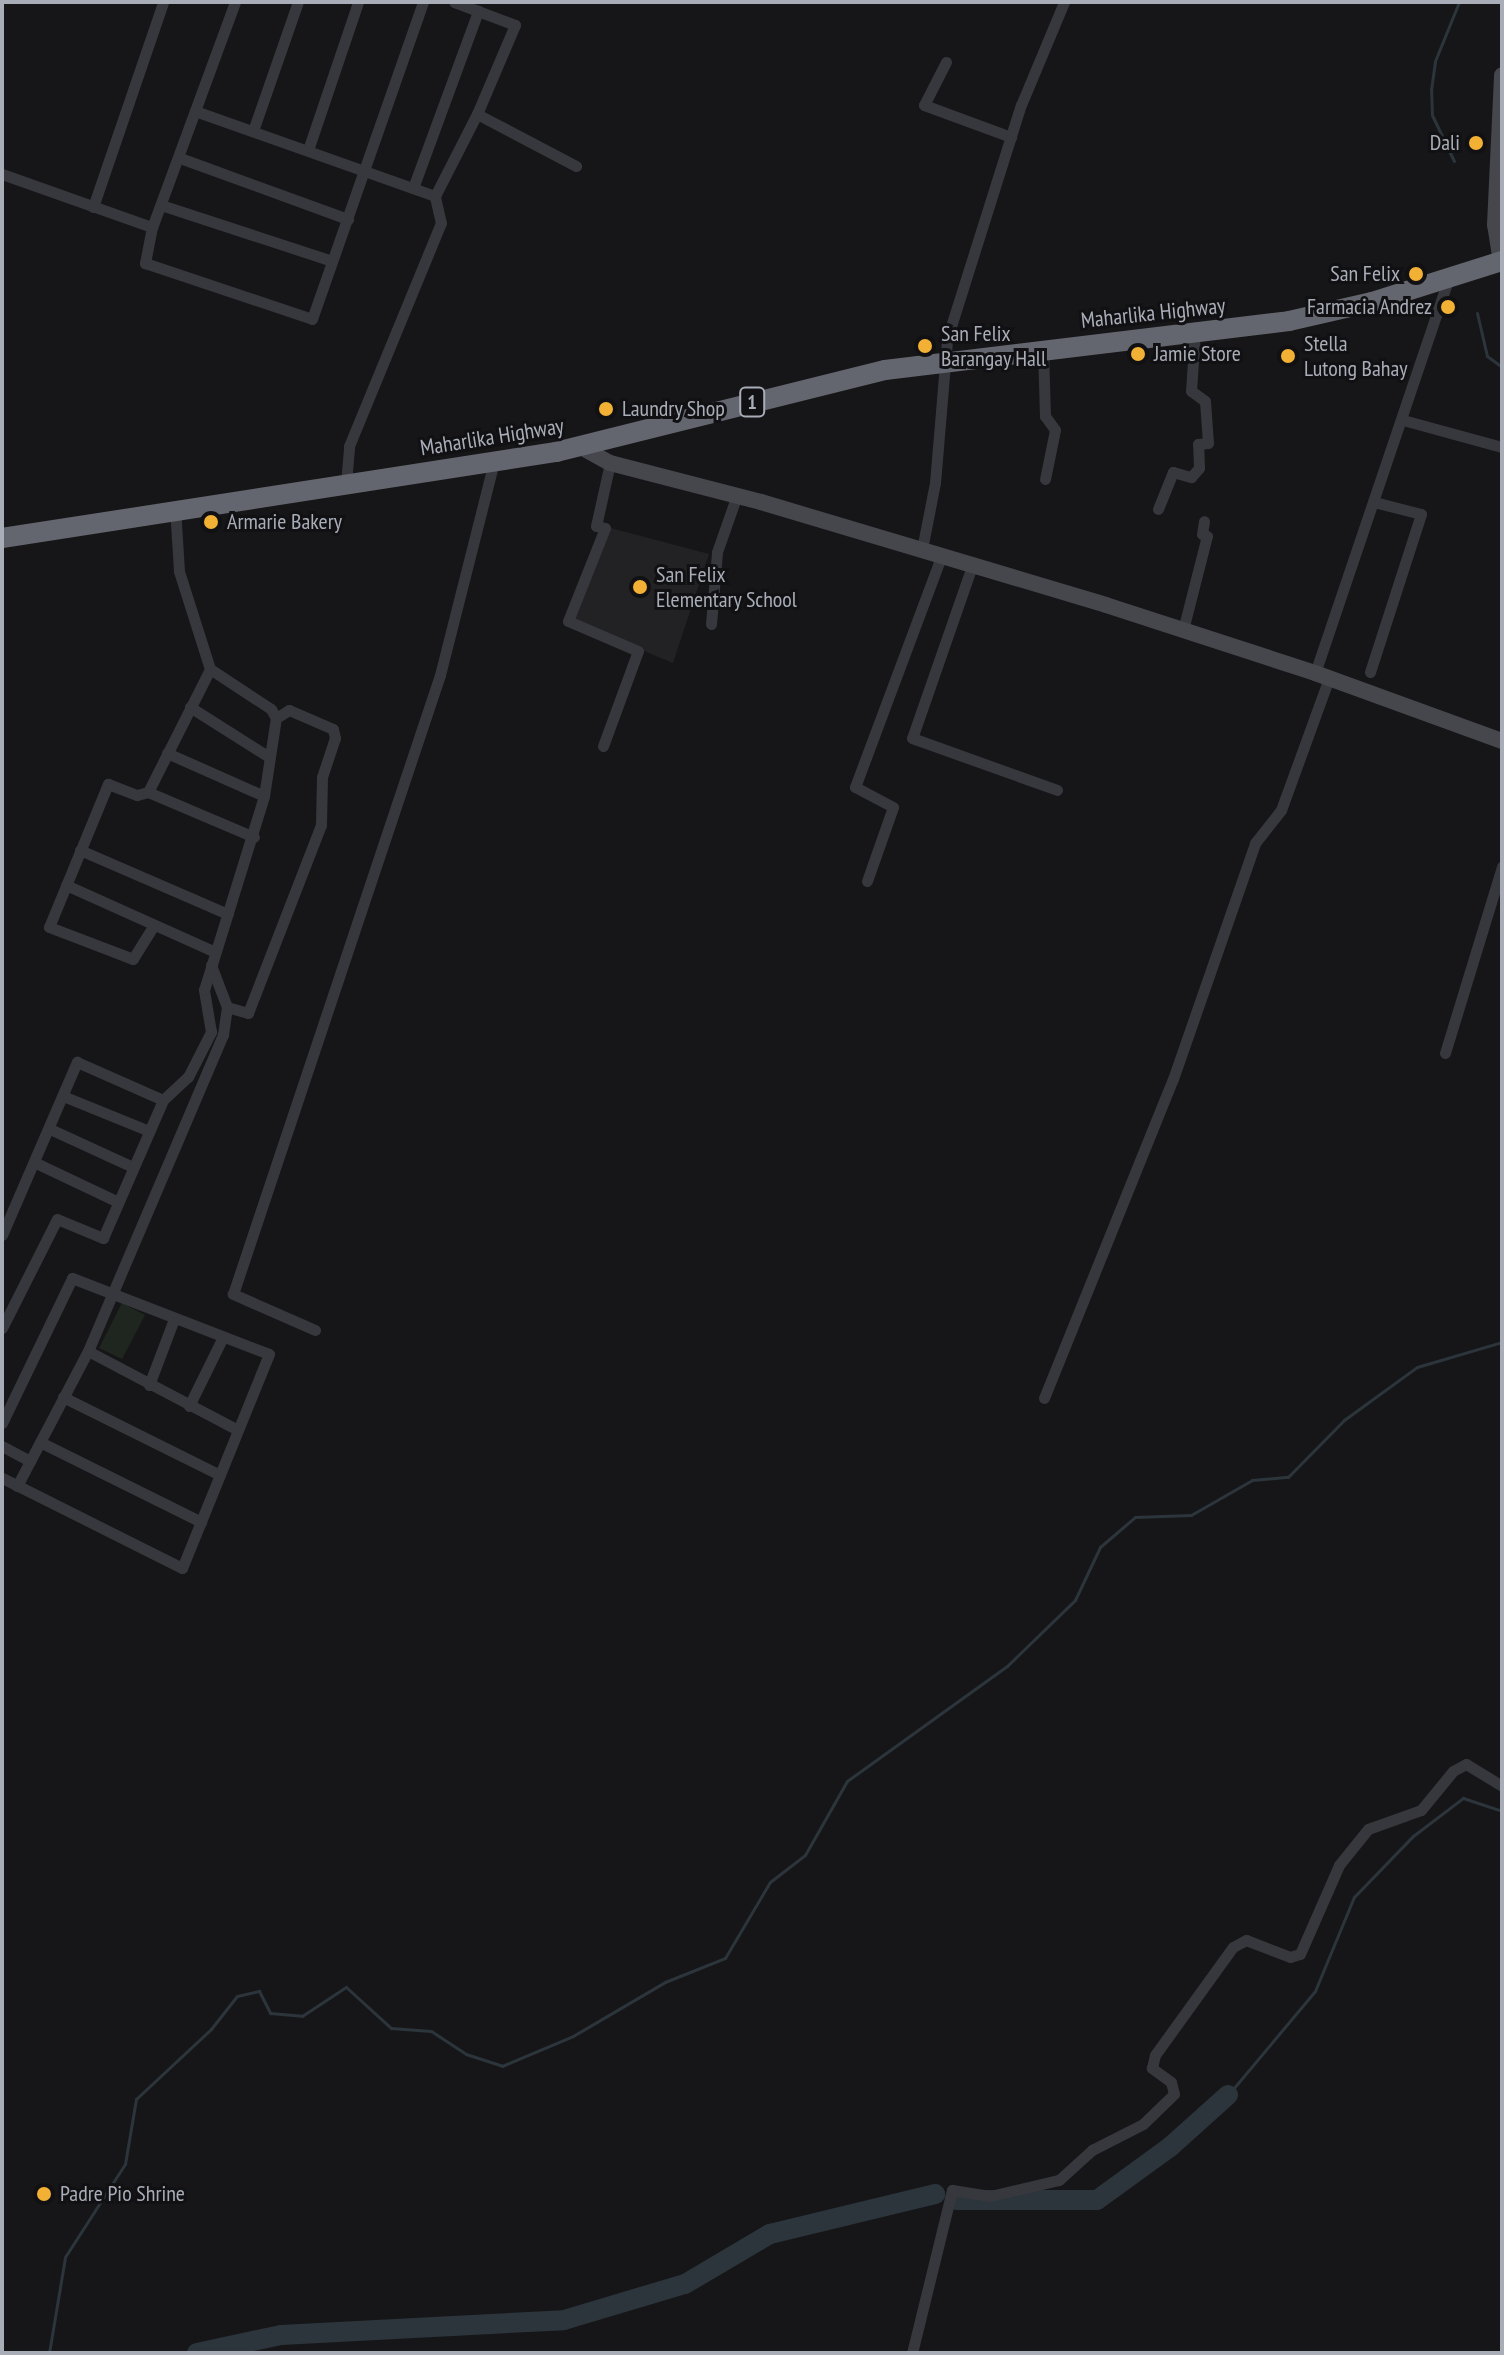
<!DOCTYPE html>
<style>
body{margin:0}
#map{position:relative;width:1504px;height:2355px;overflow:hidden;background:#161618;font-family:"PT Sans Narrow",sans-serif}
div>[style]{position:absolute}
.built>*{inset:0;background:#222225}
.green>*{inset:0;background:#1e261f}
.stream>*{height:3px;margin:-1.5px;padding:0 1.5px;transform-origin:1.5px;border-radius:1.5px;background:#2c353c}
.river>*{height:20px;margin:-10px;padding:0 10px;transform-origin:10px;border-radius:10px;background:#2c353c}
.street>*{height:11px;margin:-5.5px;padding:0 5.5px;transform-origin:5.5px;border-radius:5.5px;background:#37383d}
.secondary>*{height:16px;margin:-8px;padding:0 8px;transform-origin:8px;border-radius:8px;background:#45474d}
.highway>*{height:20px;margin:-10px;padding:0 10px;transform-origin:10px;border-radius:10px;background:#63666e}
.dots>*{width:22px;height:22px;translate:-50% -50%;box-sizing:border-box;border:4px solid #111113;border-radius:50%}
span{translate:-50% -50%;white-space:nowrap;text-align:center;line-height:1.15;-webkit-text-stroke:6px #111113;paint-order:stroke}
.shield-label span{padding:2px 6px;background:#111113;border:2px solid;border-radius:6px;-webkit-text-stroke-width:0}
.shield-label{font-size:20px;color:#a8adb8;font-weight:700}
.poi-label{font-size:22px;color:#a8adb8}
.right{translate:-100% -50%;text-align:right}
.left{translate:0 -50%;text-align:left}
.street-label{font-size:22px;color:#a8adb8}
.frame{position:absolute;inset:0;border:4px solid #a8adb8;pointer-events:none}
</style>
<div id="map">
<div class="built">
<i style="clip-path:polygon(607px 527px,709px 554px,673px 663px,569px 620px)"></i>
</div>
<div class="green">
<i style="clip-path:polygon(122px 1303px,145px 1315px,122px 1359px,99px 1348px)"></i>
</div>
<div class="stream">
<i style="left:1454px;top:161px;width:51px;rotate:-115.6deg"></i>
<i style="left:1432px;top:115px;width:25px;rotate:-92deg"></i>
<i style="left:1431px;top:90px;width:29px;rotate:-82deg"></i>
<i style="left:1435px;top:61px;width:64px;rotate:-67.9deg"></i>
<i style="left:1477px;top:313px;width:44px;rotate:76.9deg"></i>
<i style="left:1487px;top:356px;width:19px;rotate:36deg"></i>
<i style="left:1228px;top:2095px;width:136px;rotate:-50.1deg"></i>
<i style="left:1315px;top:1991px;width:102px;rotate:-67.5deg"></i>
<i style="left:1354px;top:1897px;width:85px;rotate:-46deg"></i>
<i style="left:1413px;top:1836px;width:63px;rotate:-37.2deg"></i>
<i style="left:1463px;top:1798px;width:41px;rotate:18.4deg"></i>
<i style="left:49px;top:2353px;width:97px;rotate:-80.5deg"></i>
<i style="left:65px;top:2257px;width:111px;rotate:-57.2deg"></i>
<i style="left:125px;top:2164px;width:66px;rotate:-80.4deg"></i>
<i style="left:136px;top:2099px;width:103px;rotate:-43deg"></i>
<i style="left:211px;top:2029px;width:42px;rotate:-51.8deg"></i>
<i style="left:237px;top:1996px;width:23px;rotate:-13deg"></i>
<i style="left:259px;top:1991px;width:25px;rotate:63deg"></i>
<i style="left:270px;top:2013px;width:32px;rotate:5deg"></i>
<i style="left:302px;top:2016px;width:53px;rotate:-33.4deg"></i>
<i style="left:346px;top:1987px;width:61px;rotate:42.3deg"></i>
<i style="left:391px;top:2028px;width:40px;rotate:4.3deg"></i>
<i style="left:431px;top:2031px;width:42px;rotate:33.3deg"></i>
<i style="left:466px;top:2054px;width:38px;rotate:18deg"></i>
<i style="left:502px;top:2066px;width:77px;rotate:-22.9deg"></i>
<i style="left:573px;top:2036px;width:107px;rotate:-30.4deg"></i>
<i style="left:665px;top:1982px;width:65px;rotate:-21.8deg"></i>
<i style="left:725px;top:1958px;width:88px;rotate:-59.4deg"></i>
<i style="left:770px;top:1882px;width:44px;rotate:-37.6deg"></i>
<i style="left:805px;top:1855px;width:85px;rotate:-60.4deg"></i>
<i style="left:847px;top:1781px;width:197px;rotate:-35.7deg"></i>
<i style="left:1007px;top:1666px;width:95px;rotate:-44.1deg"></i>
<i style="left:1075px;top:1600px;width:59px;rotate:-64.7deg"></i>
<i style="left:1100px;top:1547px;width:46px;rotate:-40.6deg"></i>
<i style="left:1135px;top:1517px;width:56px;rotate:-2deg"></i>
<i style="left:1191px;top:1515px;width:70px;rotate:-29.8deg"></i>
<i style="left:1252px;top:1480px;width:36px;rotate:-5deg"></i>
<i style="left:1288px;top:1477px;width:80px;rotate:-45.5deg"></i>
<i style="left:1344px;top:1420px;width:90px;rotate:-36deg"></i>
<i style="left:1417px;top:1367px;width:89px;rotate:-16.4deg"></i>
</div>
<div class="river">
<i style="left:956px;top:2200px;width:141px"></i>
<i style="left:1097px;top:2200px;width:90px;rotate:-36deg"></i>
<i style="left:1170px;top:2147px;width:78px;rotate:-41.9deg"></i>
<i style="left:197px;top:2353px;width:86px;rotate:-12.1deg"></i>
<i style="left:281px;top:2335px;width:283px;rotate:-3deg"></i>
<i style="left:564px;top:2320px;width:126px;rotate:-16.6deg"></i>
<i style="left:685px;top:2284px;width:99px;rotate:-30.5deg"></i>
<i style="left:770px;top:2234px;width:170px;rotate:-13.6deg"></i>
</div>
<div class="street">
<i style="left:235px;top:2px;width:240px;rotate:110.2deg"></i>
<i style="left:152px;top:227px;width:37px;rotate:101deg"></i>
<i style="left:145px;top:263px;width:176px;rotate:18.5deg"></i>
<i style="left:312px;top:319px;width:336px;rotate:-70.7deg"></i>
<i style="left:946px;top:62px;width:48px;rotate:117.1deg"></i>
<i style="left:924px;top:105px;width:93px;rotate:20.2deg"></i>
<i style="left:195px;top:111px;width:255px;rotate:19.5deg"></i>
<i style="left:477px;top:114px;width:112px;rotate:27.7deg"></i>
<i style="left:254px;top:128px;width:133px;rotate:-70.8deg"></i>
<i style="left:308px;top:150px;width:156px;rotate:-71.3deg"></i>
<i style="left:180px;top:158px;width:179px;rotate:20deg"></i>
<i style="left:2px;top:174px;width:159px;rotate:19.5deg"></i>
<i style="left:413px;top:188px;width:189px;rotate:-69.8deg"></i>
<i style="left:161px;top:205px;width:180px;rotate:18.1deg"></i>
<i style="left:93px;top:207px;width:217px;rotate:-71.1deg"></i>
<i style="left:1043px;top:349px;width:67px;rotate:88.3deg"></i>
<i style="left:1045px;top:416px;width:17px;rotate:54deg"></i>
<i style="left:1055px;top:430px;width:50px;rotate:101.5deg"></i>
<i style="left:1403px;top:420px;width:103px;rotate:15.3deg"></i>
<i style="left:346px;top:483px;width:37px;rotate:-85deg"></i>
<i style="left:349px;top:446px;width:241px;rotate:-67.6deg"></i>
<i style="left:441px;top:223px;width:28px;rotate:-103deg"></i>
<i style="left:435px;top:196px;width:92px;rotate:-62.9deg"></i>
<i style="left:477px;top:114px;width:97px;rotate:-66.9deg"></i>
<i style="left:515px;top:25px;width:65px;rotate:-159.3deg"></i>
<i style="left:1158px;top:509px;width:40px;rotate:-68deg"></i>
<i style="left:1173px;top:472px;width:19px;rotate:16deg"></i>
<i style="left:1191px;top:477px;width:12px;rotate:-48deg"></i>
<i style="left:1199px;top:468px;width:24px;rotate:-92deg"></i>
<i style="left:1198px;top:444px;width:10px;rotate:-6deg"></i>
<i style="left:1208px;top:443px;width:42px;rotate:-94.1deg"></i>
<i style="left:1205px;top:401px;width:17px;rotate:-144deg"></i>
<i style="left:1191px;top:391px;width:58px;rotate:-86.1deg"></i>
<i style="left:922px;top:549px;width:67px;rotate:-78.9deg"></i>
<i style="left:935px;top:483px;width:144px;rotate:-85.2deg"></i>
<i style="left:947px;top:339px;width:245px;rotate:-72.5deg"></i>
<i style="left:1021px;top:105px;width:112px;rotate:-67.3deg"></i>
<i style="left:972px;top:566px;width:182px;rotate:109.2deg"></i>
<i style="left:912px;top:738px;width:154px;rotate:19.7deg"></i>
<i style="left:711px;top:624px;width:72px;rotate:-85.2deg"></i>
<i style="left:717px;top:552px;width:60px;rotate:-70.7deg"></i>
<i style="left:1183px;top:630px;width:97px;rotate:-75.7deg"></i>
<i style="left:1207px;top:536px;width:5px;rotate:-158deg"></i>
<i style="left:1202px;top:534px;width:13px;rotate:-81deg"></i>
<i style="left:1370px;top:672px;width:166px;rotate:-72.1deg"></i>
<i style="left:1421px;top:514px;width:49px;rotate:-165.7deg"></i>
<i style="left:1315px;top:673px;width:418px;rotate:-71.3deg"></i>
<i style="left:190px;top:707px;width:93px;rotate:32.3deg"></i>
<i style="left:603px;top:746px;width:101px;rotate:-69.8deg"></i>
<i style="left:638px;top:651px;width:76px;rotate:-156.8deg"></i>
<i style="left:568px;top:621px;width:100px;rotate:-68.3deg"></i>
<i style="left:605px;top:528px;width:9px;rotate:-167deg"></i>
<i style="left:596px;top:526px;width:65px;rotate:-77.5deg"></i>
<i style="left:167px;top:753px;width:106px;rotate:23.9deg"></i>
<i style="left:148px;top:792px;width:138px;rotate:-63.2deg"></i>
<i style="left:80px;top:850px;width:161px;rotate:23.4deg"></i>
<i style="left:867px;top:881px;width:78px;rotate:-70.6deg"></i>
<i style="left:893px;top:807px;width:43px;rotate:-152.2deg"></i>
<i style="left:855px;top:787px;width:246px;rotate:-69.5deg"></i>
<i style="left:66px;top:885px;width:163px;rotate:24.2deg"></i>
<i style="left:154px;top:925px;width:40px;rotate:122deg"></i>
<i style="left:133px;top:959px;width:90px;rotate:-159.1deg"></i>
<i style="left:49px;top:927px;width:155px;rotate:-67.6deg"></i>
<i style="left:108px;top:784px;width:31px;rotate:21deg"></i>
<i style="left:137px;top:795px;width:11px;rotate:-15deg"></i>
<i style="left:148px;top:792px;width:115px;rotate:23deg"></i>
<i style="left:227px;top:1007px;width:22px;rotate:16deg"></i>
<i style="left:248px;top:1013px;width:202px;rotate:-68.8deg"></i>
<i style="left:321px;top:825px;width:48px;rotate:-88.8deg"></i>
<i style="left:322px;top:777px;width:41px;rotate:-71.6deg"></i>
<i style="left:335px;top:738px;width:9px;rotate:-103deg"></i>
<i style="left:333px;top:729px;width:48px;rotate:-156.6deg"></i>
<i style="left:289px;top:710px;width:15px;rotate:148deg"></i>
<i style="left:1445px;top:1053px;width:195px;rotate:-73deg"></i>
<i style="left:63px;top:1096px;width:93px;rotate:22.1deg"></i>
<i style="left:50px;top:1129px;width:91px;rotate:24.6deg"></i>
<i style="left:36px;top:1163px;width:91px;rotate:25.4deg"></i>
<i style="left:2px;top:1235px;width:189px;rotate:-66.6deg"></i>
<i style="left:77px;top:1062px;width:94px;rotate:23.8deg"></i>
<i style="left:2px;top:1328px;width:122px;rotate:-63.2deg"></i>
<i style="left:57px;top:1219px;width:50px;rotate:22.4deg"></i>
<i style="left:103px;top:1238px;width:150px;rotate:-66.5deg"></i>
<i style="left:163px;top:1100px;width:34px;rotate:-43deg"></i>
<i style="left:188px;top:1077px;width:51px;rotate:-62.9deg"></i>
<i style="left:211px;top:1032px;width:43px;rotate:-99.5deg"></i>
<i style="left:204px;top:990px;width:203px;rotate:-72.8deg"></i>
<i style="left:264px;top:796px;width:79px;rotate:-81.3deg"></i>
<i style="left:276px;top:718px;width:10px;rotate:-119deg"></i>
<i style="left:271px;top:709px;width:73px;rotate:-146.7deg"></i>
<i style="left:210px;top:669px;width:103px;rotate:-107.6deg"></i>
<i style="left:179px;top:571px;width:63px;rotate:-93.6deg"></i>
<i style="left:315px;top:1330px;width:90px;rotate:-156.3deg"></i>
<i style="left:233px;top:1294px;width:653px;rotate:-71.51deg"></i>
<i style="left:440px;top:675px;width:220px;rotate:-75.8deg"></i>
<i style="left:88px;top:1351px;width:167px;rotate:27.8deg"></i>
<i style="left:149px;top:1385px;width:71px;rotate:-69.3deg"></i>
<i style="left:63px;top:1397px;width:175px;rotate:26.4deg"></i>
<i style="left:1044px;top:1398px;width:344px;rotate:-68deg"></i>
<i style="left:1173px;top:1079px;width:250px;rotate:-70.8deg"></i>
<i style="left:1255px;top:843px;width:42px;rotate:-51.8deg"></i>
<i style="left:1281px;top:810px;width:140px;rotate:-70deg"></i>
<i style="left:189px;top:1406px;width:77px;rotate:-63.8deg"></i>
<i style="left:2px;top:1423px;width:161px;rotate:-64.2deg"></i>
<i style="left:72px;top:1278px;width:211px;rotate:21.1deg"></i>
<i style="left:269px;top:1354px;width:231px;rotate:112.1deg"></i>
<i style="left:182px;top:1568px;width:201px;rotate:-153.4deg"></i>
<i style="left:40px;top:1442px;width:180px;rotate:26.4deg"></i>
<i style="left:2px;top:1446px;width:32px;rotate:28deg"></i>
<i style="left:17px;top:1486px;width:153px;rotate:-62.3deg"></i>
<i style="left:88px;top:1351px;width:344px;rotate:-66.9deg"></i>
<i style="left:223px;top:1035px;width:28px;rotate:-82deg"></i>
<i style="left:227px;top:1007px;width:45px;rotate:-110.9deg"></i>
<i style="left:912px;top:2353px;width:168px;rotate:-76.2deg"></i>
<i style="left:952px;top:2190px;width:38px;rotate:9deg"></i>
<i style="left:990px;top:2196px;width:71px;rotate:-13.1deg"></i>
<i style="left:1059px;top:2180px;width:45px;rotate:-42.3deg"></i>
<i style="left:1092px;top:2150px;width:57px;rotate:-27deg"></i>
<i style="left:1143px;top:2124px;width:43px;rotate:-44.1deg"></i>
<i style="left:1174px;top:2094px;width:12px;rotate:-104deg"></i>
<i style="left:1171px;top:2082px;width:24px;rotate:-144deg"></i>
<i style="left:1152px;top:2068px;width:13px;rotate:-77deg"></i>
<i style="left:1155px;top:2055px;width:133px;rotate:-54.2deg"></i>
<i style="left:1233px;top:1947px;width:15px;rotate:-28deg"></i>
<i style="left:1246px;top:1940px;width:47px;rotate:21.1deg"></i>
<i style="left:1290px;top:1957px;width:10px;rotate:-17deg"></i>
<i style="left:1300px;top:1954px;width:97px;rotate:-66.3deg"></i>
<i style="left:1339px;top:1865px;width:46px;rotate:-51.1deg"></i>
<i style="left:1368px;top:1829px;width:56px;rotate:-19.7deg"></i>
<i style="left:1421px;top:1810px;width:50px;rotate:-50.6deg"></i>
<i style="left:1453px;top:1771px;width:15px;rotate:-28deg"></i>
<i style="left:1466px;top:1764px;width:42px;rotate:31.4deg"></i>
</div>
<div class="secondary">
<i style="left:1501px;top:262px;width:37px;rotate:-99deg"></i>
<i style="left:1495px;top:225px;width:150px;rotate:-87.3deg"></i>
<i style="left:581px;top:447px;width:33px;rotate:29deg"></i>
<i style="left:610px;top:463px;width:156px;rotate:14.5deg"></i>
<i style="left:761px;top:502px;width:360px;rotate:16.6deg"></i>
<i style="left:1106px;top:605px;width:220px;rotate:18deg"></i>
<i style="left:1315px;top:673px;width:199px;rotate:20deg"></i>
</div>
<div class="highway">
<i style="left:2px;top:538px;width:561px;rotate:-8.82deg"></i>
<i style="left:556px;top:452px;width:339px;rotate:-14deg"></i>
<i style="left:885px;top:370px;width:407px;rotate:-6.9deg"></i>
<i style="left:1289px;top:321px;width:85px;rotate:-12.9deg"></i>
<i style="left:1372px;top:302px;width:136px;rotate:-17.5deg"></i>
</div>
<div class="dots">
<i style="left:1476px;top:143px;background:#f2b134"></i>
<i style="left:1416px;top:274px;background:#f2b134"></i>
<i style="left:1448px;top:307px;background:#f2b134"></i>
<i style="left:925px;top:346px;background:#f2b134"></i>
<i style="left:1138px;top:354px;background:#f2b134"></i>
<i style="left:1288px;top:356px;background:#f2b134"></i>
<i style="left:606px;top:409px;background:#f2b134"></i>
<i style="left:211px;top:522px;background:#f2b134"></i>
<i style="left:640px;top:587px;background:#f2b134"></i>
<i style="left:44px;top:2194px;background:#f2b134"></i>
</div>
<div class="shield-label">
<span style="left:752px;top:402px">1</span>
</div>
<div class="poi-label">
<span class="right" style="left:1460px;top:143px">Dali</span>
<span class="right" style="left:1400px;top:274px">San Felix</span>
<span class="right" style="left:1432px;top:307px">Farmacia Andrez</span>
<span class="left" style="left:941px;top:346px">San Felix<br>Barangay Hall</span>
<span class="left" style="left:1304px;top:356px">Stella<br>Lutong Bahay</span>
<span class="left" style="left:1154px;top:354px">Jamie Store</span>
<span class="left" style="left:622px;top:409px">Laundry Shop</span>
<span class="left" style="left:227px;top:522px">Armarie Bakery</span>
<span class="left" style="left:656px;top:587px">San Felix<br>Elementary School</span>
<span class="left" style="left:60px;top:2194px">Padre Pio Shrine</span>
</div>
<div class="street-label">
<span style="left:1153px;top:313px;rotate:-6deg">Maharlika Highway</span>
<span style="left:492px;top:437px;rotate:-9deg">Maharlika Highway</span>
</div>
<div class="frame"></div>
</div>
